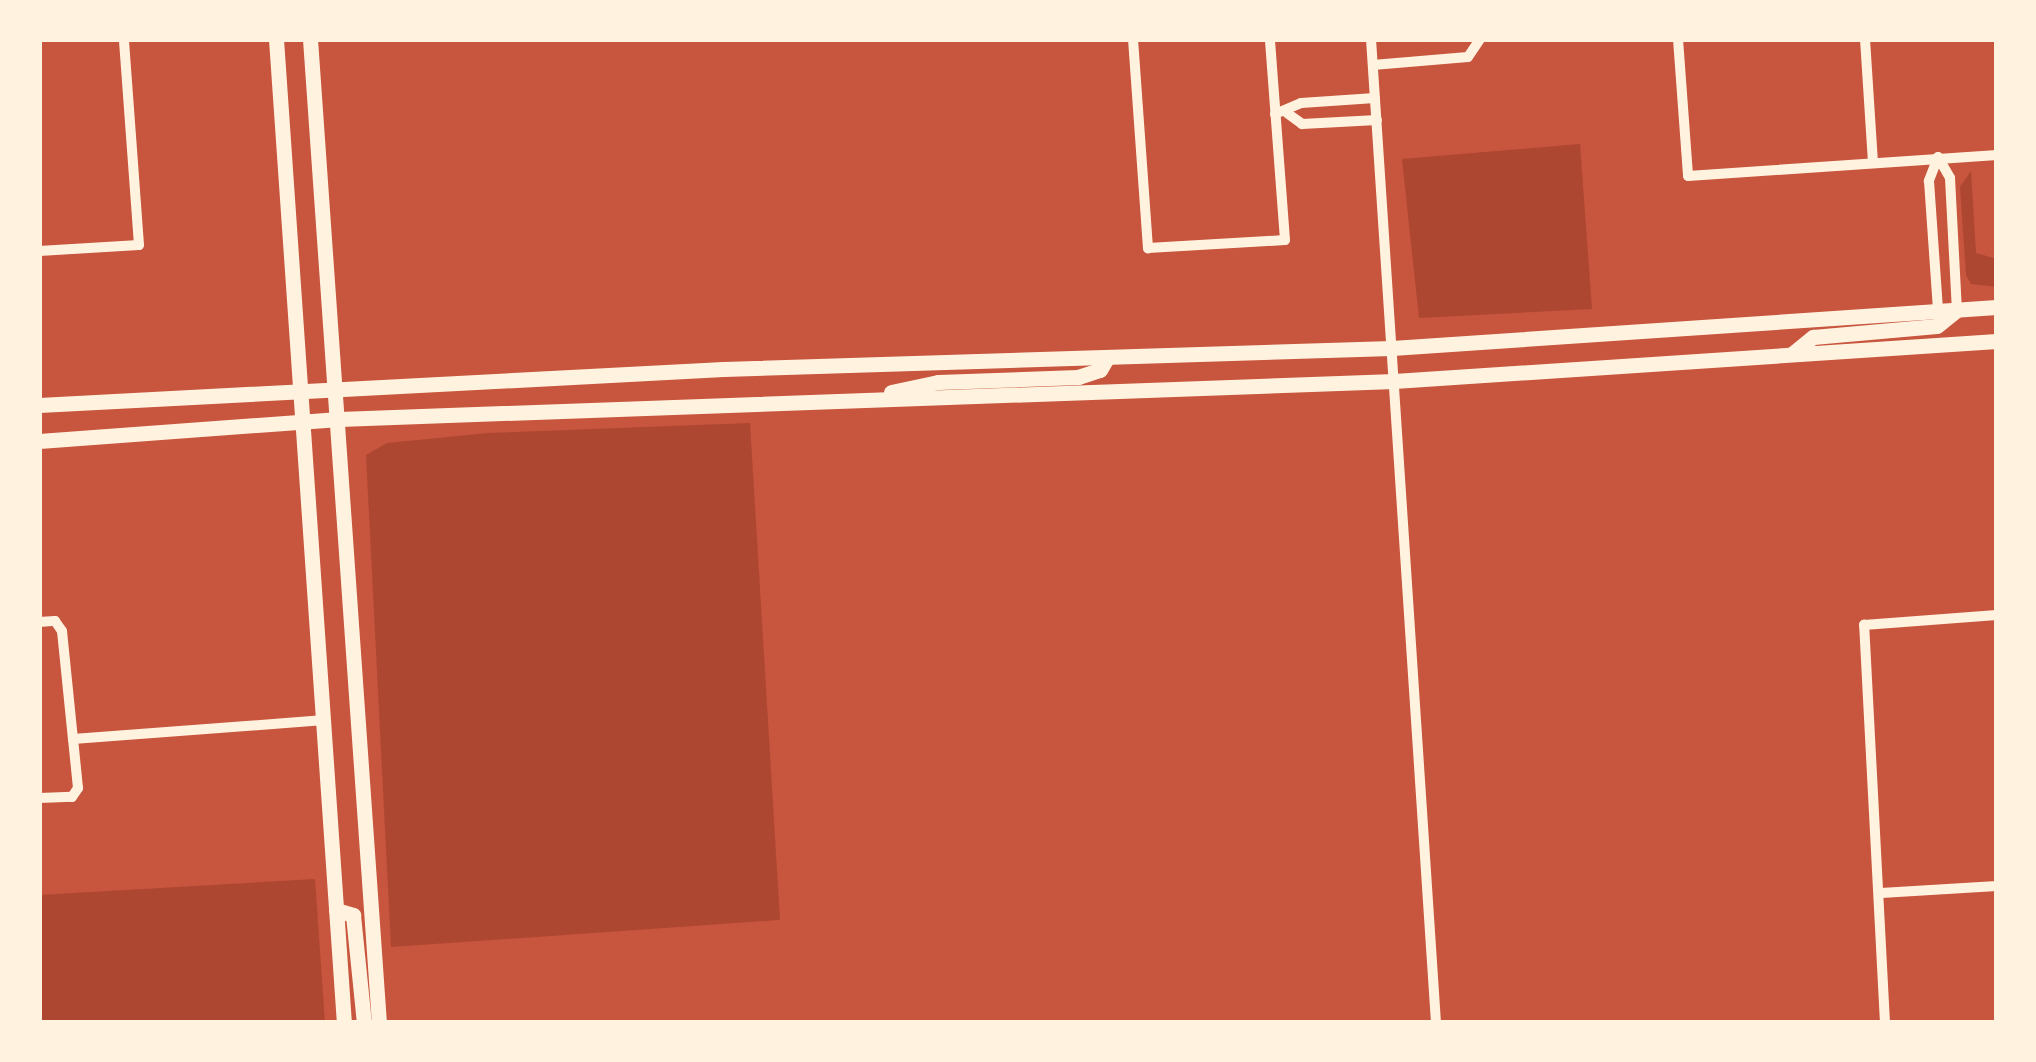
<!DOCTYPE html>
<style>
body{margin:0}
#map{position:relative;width:2036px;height:1062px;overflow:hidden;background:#c8553d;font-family:Poppins,sans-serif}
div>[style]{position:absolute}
.green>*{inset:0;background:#ae4732}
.minor>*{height:10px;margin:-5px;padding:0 5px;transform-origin:5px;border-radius:5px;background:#fff3e0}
.secondary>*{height:15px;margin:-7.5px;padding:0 7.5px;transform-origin:7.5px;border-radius:7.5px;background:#fff3e0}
span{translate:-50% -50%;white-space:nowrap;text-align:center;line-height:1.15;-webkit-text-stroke:9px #fff3e0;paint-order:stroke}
.frame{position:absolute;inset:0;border:42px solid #fff3e0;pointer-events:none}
</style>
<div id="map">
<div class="green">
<i style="clip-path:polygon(1580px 144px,1592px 309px,1419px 318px,1402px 159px)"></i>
<i style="clip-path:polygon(1971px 171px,1976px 253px,1997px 259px,1997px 287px,1971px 284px,1966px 275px,1960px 187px)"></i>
<i style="clip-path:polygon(750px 423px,780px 920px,391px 947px,366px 455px,387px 443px,488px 433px)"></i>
<i style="clip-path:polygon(315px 879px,325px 1023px,39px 1023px,39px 895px)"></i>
</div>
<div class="minor">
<i style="left:1133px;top:39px;width:210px;rotate:85.9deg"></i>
<i style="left:1148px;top:248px;width:137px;rotate:-3.3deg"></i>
<i style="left:1285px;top:240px;width:202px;rotate:-94.3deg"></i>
<i style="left:1371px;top:39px;width:986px;rotate:86.22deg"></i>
<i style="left:1678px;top:39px;width:137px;rotate:85.8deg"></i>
<i style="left:1688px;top:176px;width:310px;rotate:-3.9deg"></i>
<i style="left:1865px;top:39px;width:124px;rotate:86.3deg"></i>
<i style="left:1373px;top:65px;width:95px;rotate:-4.8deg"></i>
<i style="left:1468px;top:57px;width:22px;rotate:-56deg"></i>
<i style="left:1287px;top:113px;width:19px;rotate:36deg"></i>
<i style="left:1302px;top:124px;width:75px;rotate:-3.1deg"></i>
<i style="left:1275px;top:114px;width:28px;rotate:-23deg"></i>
<i style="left:1301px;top:103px;width:74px;rotate:-3.9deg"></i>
<i style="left:1938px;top:157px;width:24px;rotate:60deg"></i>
<i style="left:1950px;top:178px;width:132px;rotate:87deg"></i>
<i style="left:1938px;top:157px;width:26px;rotate:111deg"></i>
<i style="left:1929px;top:181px;width:130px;rotate:86deg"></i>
<i style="left:39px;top:251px;width:100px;rotate:-3.4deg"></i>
<i style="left:139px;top:245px;width:207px;rotate:-94.2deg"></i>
<i style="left:39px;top:622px;width:16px;rotate:-4deg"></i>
<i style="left:55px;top:621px;width:12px;rotate:55deg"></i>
<i style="left:62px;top:631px;width:109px;rotate:84.2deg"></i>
<i style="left:39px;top:798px;width:33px;rotate:-2deg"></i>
<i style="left:72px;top:797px;width:11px;rotate:-56deg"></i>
<i style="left:78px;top:788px;width:49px;rotate:-95.8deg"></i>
<i style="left:73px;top:739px;width:252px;rotate:-4.3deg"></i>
<i style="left:1881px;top:893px;width:116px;rotate:-3.5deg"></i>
<i style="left:1885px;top:1023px;width:399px;rotate:-93deg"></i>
<i style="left:1864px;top:625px;width:133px;rotate:-4.3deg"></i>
</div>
<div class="secondary">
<i style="left:276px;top:39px;width:986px;rotate:86.05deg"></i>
<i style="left:310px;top:39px;width:986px;rotate:85.99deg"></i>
<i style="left:1793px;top:353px;width:26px;rotate:-39deg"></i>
<i style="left:1813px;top:337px;width:124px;rotate:-5.1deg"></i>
<i style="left:1937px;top:326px;width:26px;rotate:-39deg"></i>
<i style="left:891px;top:392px;width:48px;rotate:-12deg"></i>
<i style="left:938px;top:382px;width:140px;rotate:-2deg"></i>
<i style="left:1078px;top:377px;width:23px;rotate:-18deg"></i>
<i style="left:1100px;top:370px;width:14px;rotate:-60deg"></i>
<i style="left:39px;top:405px;width:685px;rotate:-3.01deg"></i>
<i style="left:723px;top:369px;width:669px;rotate:-1.8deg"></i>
<i style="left:1392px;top:348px;width:606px;rotate:-3.88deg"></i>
<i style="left:39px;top:441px;width:301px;rotate:-4.2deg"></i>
<i style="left:339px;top:419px;width:1056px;rotate:-2.06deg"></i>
<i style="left:1394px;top:381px;width:604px;rotate:-3.8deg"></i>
<i style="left:336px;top:910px;width:18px;rotate:16deg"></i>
<i style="left:353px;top:915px;width:109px;rotate:84.2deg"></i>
</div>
<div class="frame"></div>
</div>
